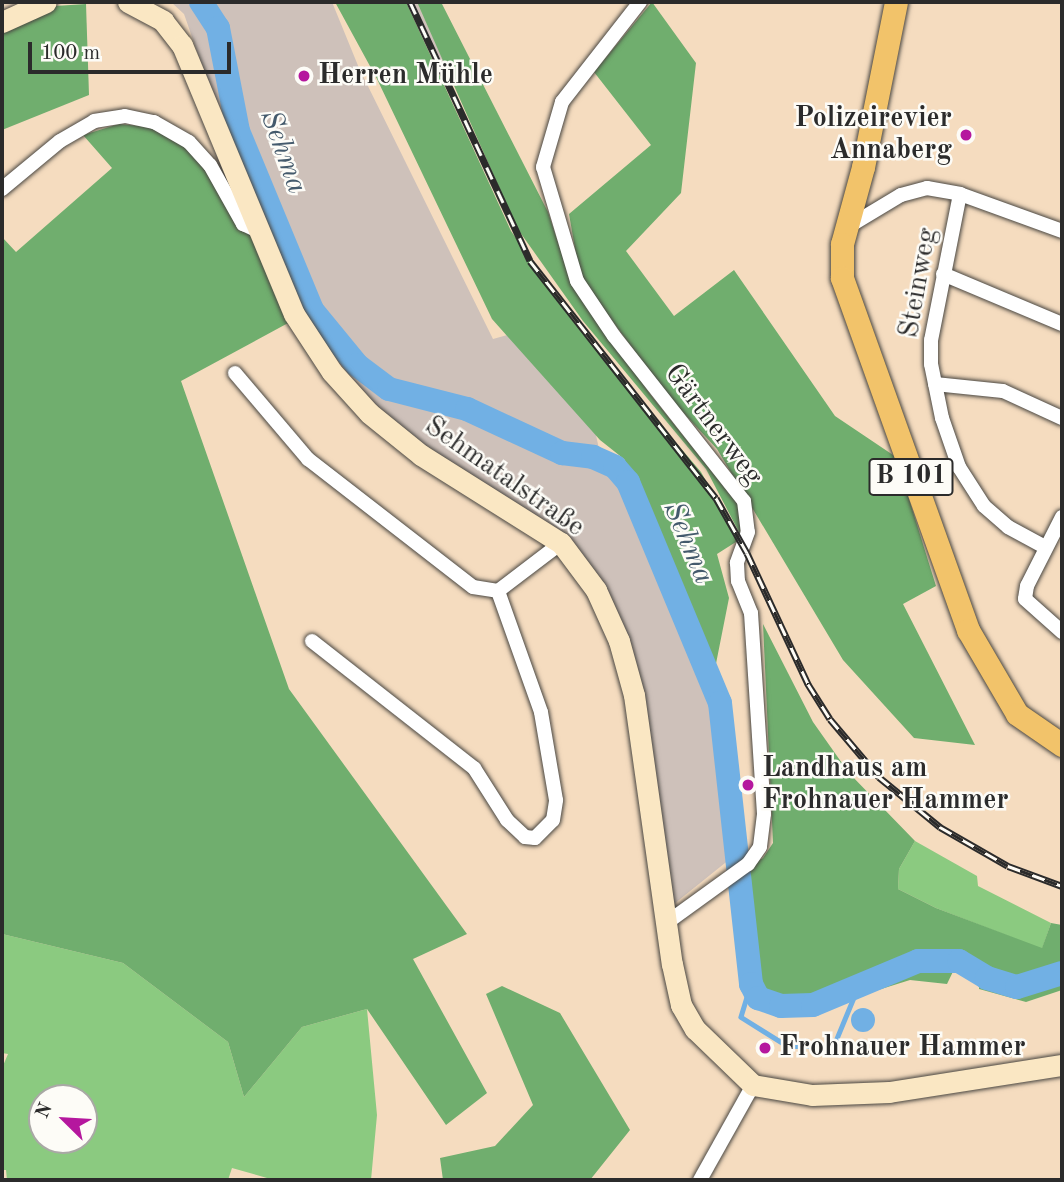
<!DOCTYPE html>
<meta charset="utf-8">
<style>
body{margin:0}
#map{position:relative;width:1064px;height:1182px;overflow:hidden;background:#f5dcbf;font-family:"Old Standard TT",serif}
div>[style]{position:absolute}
.industrial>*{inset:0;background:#cec1ba}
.green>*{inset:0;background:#8bca80}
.forest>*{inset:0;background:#70ae6e}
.water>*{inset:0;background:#71b0e4}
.round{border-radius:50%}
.stream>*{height:4.5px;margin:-2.25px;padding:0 2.25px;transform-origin:2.25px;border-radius:2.25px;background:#71b0e4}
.river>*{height:24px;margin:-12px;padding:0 12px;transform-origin:12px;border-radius:12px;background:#71b0e4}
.roads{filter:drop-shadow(0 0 2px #494641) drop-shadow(0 0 2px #494641)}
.street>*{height:14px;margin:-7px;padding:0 7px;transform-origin:7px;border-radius:7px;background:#fff}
.secondary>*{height:21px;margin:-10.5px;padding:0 10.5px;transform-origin:10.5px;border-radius:10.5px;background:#fae7c3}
.primary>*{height:23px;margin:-11.5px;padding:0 11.5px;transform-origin:11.5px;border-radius:11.5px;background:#f2c36a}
.rail>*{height:7px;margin-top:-3.5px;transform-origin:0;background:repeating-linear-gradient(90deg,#fdfcf7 0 13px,#2b2b2b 0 26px);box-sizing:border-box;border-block:2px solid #2b2b2b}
.dots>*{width:19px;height:19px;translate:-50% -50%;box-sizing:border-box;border:4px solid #fdfcf7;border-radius:50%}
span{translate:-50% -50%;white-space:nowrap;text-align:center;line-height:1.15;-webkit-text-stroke:5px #fdfcf7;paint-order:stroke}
.shield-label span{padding:2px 5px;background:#fdfcf7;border:2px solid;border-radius:5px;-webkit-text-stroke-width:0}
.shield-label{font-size:26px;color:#2b2b2b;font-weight:700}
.poi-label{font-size:28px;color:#2b2b2b;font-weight:700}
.left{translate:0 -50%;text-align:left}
.right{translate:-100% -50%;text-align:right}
.street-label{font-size:28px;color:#2b2b2b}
.water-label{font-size:30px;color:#445a6c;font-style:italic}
.frame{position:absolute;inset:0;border:4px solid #2b2b2b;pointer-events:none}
.north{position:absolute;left:28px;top:1084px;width:70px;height:70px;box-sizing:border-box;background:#fdfcf7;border:2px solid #a9a8a5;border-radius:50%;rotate:294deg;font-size:19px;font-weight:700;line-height:28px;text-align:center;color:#2b2b2b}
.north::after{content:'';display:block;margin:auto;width:24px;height:32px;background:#b5179e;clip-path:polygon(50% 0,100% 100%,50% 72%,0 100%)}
.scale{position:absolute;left:28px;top:42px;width:203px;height:32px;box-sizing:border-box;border:4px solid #2b2b2b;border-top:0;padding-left:9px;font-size:21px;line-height:24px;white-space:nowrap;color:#2b2b2b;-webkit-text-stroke:5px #fdfcf7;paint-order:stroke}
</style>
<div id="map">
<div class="industrial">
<i style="clip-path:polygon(171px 2px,332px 2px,359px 68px,493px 339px,529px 329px,580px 364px,604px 471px,622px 484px,647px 536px,709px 699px,730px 859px,674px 904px,634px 666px,596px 573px,388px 421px,312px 334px,249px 200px,184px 14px)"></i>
<i style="clip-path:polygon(406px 2px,417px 2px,445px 63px,436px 65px)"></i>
</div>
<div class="green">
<i style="clip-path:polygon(915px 841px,977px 876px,978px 886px,1051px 923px,1042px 949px,936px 908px,898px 889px,899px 869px)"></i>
<i style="clip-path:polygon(evenodd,2px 934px,123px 963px,228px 1042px,244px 1097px,302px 1027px,367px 1009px,377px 1115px,371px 1180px,274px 1180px,232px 1168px,228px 1180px,7px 1180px,6px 1170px,2px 1170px,2px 1068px,8px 1054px,2px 1053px,2px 934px,42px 1098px,84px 1098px,84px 1140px,42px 1140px,42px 1098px)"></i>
</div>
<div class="forest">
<i style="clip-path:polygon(335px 2px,406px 2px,511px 231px,577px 326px,701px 472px,739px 540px,717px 554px,729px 598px,709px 699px,687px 602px,654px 535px,640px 486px,624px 459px,600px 440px,492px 319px,377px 79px)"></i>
<i style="clip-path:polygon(417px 2px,441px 2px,548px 212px,572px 285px,650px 394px,743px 511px,740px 534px,706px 469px,583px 321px,517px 228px)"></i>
<i style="clip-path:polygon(652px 2px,696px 63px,681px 193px,626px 251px,674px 316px,734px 270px,835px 416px,896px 457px,936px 586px,903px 604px,975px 745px,914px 738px,843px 660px,717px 449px,667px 395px,580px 277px,569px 214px,651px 145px,594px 72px)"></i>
<i style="clip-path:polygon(86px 4px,89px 95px,2px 130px,2px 30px,55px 6px)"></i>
<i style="clip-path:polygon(119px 124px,150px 127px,187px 146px,254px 237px,290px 322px,181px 381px,289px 689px,467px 934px,413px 959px,487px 1093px,446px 1125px,367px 1009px,302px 1027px,244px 1097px,228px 1042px,123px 963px,2px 934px,2px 237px,16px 252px,112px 168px,83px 135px)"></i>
<i style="clip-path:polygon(763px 624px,813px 722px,849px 773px,915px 841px,899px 869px,898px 889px,936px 908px,1042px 948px,1051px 923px,1062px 925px,1062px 990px,1026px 1002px,979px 989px,979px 964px,961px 955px,947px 984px,910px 980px,811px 1011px,779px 1012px,779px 999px,758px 982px,745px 869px,763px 858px,773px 843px)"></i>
<i style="clip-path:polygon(502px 986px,560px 1013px,630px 1130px,590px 1180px,443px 1180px,440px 1158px,495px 1146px,533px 1105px,486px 994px)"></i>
</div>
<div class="water">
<i class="round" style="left:851px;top:1008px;width:24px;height:24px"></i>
</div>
<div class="stream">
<i style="left:751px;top:984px;width:34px;rotate:107deg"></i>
<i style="left:741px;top:1017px;width:57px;rotate:32deg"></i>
<i style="left:789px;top:1047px;width:44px"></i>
<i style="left:833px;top:1047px;width:63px;rotate:-67.5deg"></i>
</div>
<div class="river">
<i style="left:201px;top:2px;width:31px;rotate:57deg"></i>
<i style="left:218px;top:28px;width:105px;rotate:79deg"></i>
<i style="left:238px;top:131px;width:194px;rotate:67.5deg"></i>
<i style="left:312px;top:310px;width:71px;rotate:50.7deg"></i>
<i style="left:357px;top:365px;width:40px;rotate:37deg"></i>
<i style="left:389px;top:389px;width:81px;rotate:14.4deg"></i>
<i style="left:467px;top:409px;width:105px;rotate:24.9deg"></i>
<i style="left:562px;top:453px;width:31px;rotate:7deg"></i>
<i style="left:593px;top:457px;width:24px;rotate:24deg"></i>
<i style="left:615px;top:467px;width:20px;rotate:49deg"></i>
<i style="left:628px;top:482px;width:239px;rotate:67.4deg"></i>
<i style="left:720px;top:703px;width:283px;rotate:83.7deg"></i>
<i style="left:751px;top:984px;width:16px;rotate:63deg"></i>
<i style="left:758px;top:998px;width:24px;rotate:19deg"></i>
<i style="left:781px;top:1006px;width:32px;rotate:-2deg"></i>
<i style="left:813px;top:1005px;width:114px;rotate:-22.7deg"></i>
<i style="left:918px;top:961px;width:41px"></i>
<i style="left:959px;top:961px;width:33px;rotate:31deg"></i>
<i style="left:987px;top:978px;width:31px;rotate:17deg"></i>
<i style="left:1017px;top:987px;width:47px;rotate:-17.3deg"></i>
</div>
<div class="roads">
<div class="street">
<i style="left:640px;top:2px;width:127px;rotate:128deg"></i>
<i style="left:562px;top:102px;width:68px;rotate:106.3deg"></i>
<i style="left:543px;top:167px;width:119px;rotate:73.4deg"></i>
<i style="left:577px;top:281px;width:66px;rotate:56.1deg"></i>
<i style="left:614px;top:336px;width:210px;rotate:51.8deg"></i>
<i style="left:744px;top:501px;width:31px;rotate:83deg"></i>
<i style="left:748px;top:532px;width:33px;rotate:110deg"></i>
<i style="left:737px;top:563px;width:18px;rotate:87deg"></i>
<i style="left:738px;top:581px;width:35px;rotate:68deg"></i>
<i style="left:751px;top:613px;width:201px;rotate:86.3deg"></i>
<i style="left:764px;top:814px;width:33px;rotate:97deg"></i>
<i style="left:760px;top:847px;width:21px;rotate:125deg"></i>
<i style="left:748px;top:864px;width:102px;rotate:144.1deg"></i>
<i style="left:2px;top:189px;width:75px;rotate:-39.6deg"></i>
<i style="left:60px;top:141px;width:39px;rotate:-30deg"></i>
<i style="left:94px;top:121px;width:31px;rotate:-9deg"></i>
<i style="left:125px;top:116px;width:30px;rotate:12deg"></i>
<i style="left:154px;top:122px;width:40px;rotate:29.7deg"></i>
<i style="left:189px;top:142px;width:31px;rotate:48deg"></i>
<i style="left:210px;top:165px;width:68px;rotate:60.8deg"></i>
<i style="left:243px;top:224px;width:17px;rotate:25deg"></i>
<i style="left:960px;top:194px;width:149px;rotate:101.2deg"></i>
<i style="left:931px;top:340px;width:24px;rotate:90deg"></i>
<i style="left:931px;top:364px;width:55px;rotate:78.5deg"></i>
<i style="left:942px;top:418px;width:52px;rotate:70.9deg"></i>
<i style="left:959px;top:467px;width:46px;rotate:57.3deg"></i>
<i style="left:984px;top:506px;width:32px;rotate:41deg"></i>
<i style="left:1008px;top:527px;width:42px;rotate:28.4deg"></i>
<i style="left:846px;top:228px;width:64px;rotate:-31deg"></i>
<i style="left:901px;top:195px;width:27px;rotate:-15deg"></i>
<i style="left:927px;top:188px;width:34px;rotate:10deg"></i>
<i style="left:960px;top:194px;width:109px;rotate:19.9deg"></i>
<i style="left:943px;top:274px;width:129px;rotate:22.8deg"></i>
<i style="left:235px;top:373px;width:113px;rotate:49.7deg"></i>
<i style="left:308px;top:459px;width:209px;rotate:37.8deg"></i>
<i style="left:473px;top:587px;width:25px;rotate:9deg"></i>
<i style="left:935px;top:384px;width:68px;rotate:5.9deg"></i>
<i style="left:1003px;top:391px;width:65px;rotate:24.6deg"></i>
<i style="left:1062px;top:517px;width:77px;rotate:116.9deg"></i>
<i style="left:1027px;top:586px;width:13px;rotate:99deg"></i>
<i style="left:1025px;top:599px;width:50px;rotate:41.7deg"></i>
<i style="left:312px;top:641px;width:206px;rotate:38.1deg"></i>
<i style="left:474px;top:768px;width:62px;rotate:57.6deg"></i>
<i style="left:507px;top:820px;width:25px;rotate:43deg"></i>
<i style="left:525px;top:837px;width:10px;rotate:6deg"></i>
<i style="left:535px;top:838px;width:25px;rotate:-45deg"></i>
<i style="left:553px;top:820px;width:20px;rotate:-81deg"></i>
<i style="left:556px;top:800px;width:89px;rotate:-99.7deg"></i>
<i style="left:541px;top:712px;width:128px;rotate:-109.6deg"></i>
<i style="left:498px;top:591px;width:79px;rotate:-37.3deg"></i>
<i style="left:700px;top:1180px;width:109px;rotate:-60.8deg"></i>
</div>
<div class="secondary">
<i style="left:128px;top:2px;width:40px;rotate:28deg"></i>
<i style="left:163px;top:21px;width:31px;rotate:52deg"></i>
<i style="left:182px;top:45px;width:291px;rotate:67.4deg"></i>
<i style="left:294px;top:314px;width:69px;rotate:56.8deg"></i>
<i style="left:332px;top:372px;width:55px;rotate:47.9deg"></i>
<i style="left:369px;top:413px;width:67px;rotate:38.9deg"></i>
<i style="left:421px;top:455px;width:165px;rotate:32.2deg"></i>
<i style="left:561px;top:543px;width:59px;rotate:53.3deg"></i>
<i style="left:596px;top:590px;width:56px;rotate:65.7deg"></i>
<i style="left:619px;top:641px;width:56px;rotate:74.5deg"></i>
<i style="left:634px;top:695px;width:272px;rotate:82deg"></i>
<i style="left:672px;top:964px;width:42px;rotate:77.6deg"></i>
<i style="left:681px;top:1005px;width:28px;rotate:60deg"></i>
<i style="left:695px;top:1029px;width:81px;rotate:44deg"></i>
<i style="left:753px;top:1085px;width:60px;rotate:9.6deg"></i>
<i style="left:812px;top:1095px;width:77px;rotate:-2.2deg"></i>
<i style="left:889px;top:1092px;width:175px;rotate:-8.9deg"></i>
<i style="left:2px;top:22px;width:48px;rotate:-24.4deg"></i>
</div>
<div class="primary">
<i style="left:896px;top:2px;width:168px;rotate:101.3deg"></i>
<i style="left:863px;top:167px;width:80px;rotate:105.3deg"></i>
<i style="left:842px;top:244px;width:34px;rotate:90deg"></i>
<i style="left:842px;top:278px;width:374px;rotate:70.3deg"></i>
<i style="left:968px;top:630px;width:97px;rotate:59.7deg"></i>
<i style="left:1017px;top:714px;width:55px;rotate:34.6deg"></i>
</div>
</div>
<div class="rail">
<i style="left:410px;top:2px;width:285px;rotate:65.1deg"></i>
<i style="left:530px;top:261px;width:301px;rotate:51.9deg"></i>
<i style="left:716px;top:498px;width:63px;rotate:60.6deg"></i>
<i style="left:747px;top:553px;width:145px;rotate:65deg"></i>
<i style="left:808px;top:684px;width:41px;rotate:57.8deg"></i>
<i style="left:830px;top:719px;width:76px;rotate:49.8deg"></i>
<i style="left:879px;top:777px;width:79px;rotate:39.3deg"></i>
<i style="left:940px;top:827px;width:78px;rotate:29.8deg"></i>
<i style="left:1008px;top:866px;width:58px;rotate:20.3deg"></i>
</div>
<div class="dots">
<i style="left:304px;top:76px;background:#b5179e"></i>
<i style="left:966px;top:135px;background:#b5179e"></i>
<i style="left:748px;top:785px;background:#b5179e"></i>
<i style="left:765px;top:1048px;background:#b5179e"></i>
</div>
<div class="shield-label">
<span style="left:911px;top:477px">B 101</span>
</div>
<div class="poi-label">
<span class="left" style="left:318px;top:76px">Herren Mühle</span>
<span class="right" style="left:952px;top:135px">Polizeirevier<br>Annaberg</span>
<span class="left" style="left:762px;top:785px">Landhaus am<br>Frohnauer Hammer</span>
<span class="left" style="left:779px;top:1048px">Frohnauer Hammer</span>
</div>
<div class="street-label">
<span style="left:919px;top:283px;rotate:-80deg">Steinweg</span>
<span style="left:713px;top:425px;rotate:53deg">Gärtnerweg</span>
<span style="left:504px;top:477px;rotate:35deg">Sehmatalstraße</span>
</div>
<div class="water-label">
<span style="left:283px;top:152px;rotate:70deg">Sehma</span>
<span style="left:688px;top:543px;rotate:67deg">Sehma</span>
</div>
<div class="frame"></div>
<div class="north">N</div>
<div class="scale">100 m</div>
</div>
